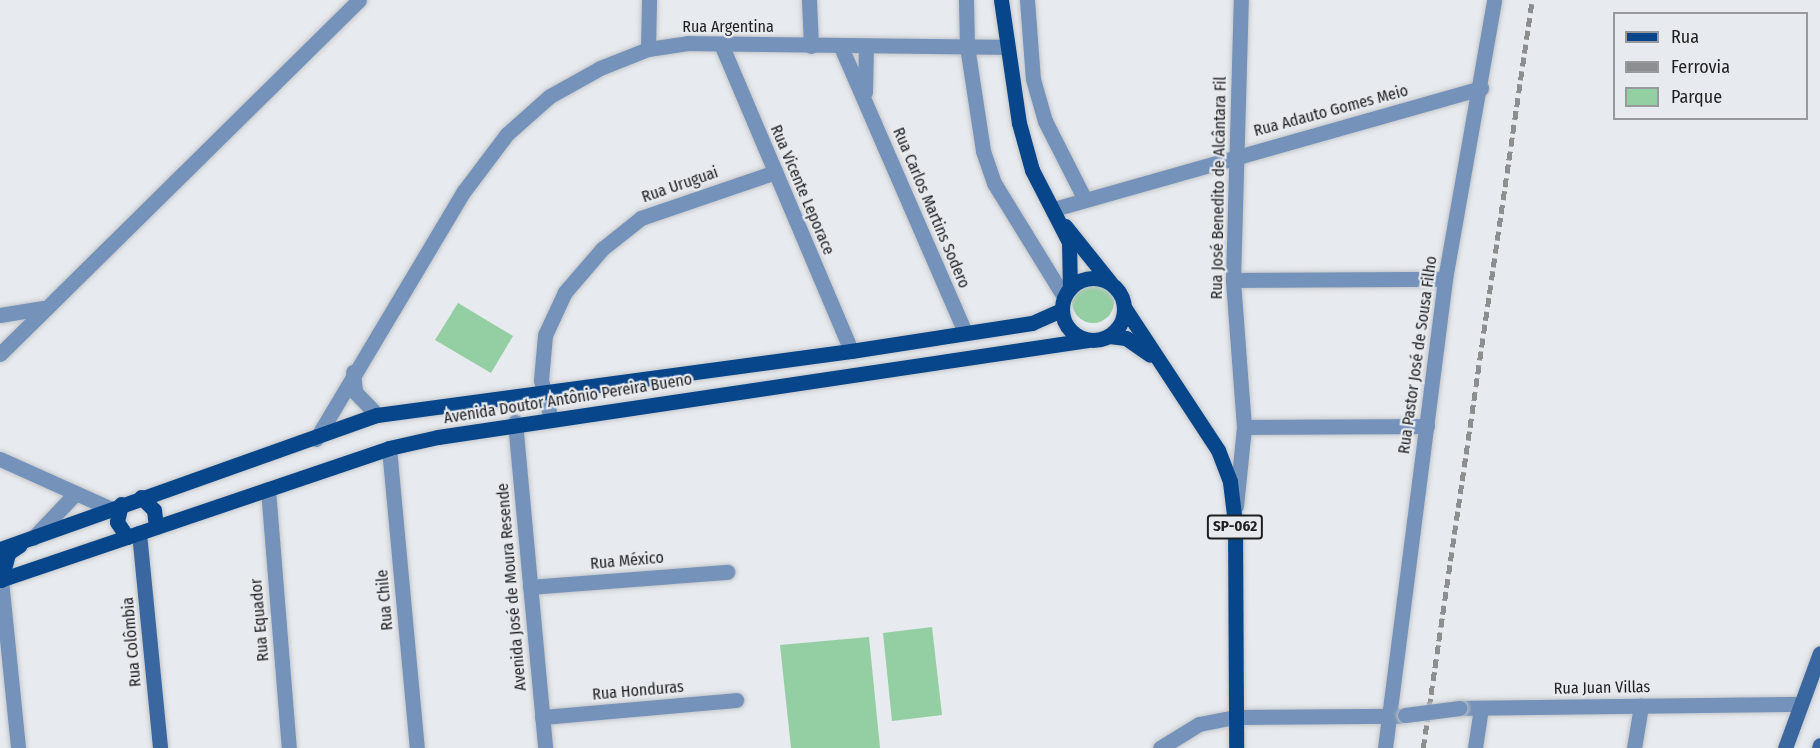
<!DOCTYPE html>
<meta charset="utf-8">
<style>
body{margin:0}
#map{position:relative;width:1820px;height:748px;overflow:hidden;background:#e7eaee;font-family:"Fira Sans Condensed",sans-serif}
div>[style]{position:absolute}
.green>*{inset:0;background:#94cea3}
.round{border-radius:50%}
.roads{filter:drop-shadow(0 0 2px #c3c6c9) drop-shadow(0 0 2px #c3c6c9)}
.street>*{height:15px;margin:-7.5px;padding:0 7.5px;transform-origin:7.5px;border-radius:7.5px;background:#7492ba}
.secondary>*{height:15px;margin:-7.5px;padding:0 7.5px;transform-origin:7.5px;border-radius:7.5px;background:#3b67a0}
.primary>*{height:15px;margin:-7.5px;padding:0 7.5px;transform-origin:7.5px;border-radius:7.5px;background:#08468b}
.primary>.ring{margin:-7.5px;padding:0;box-sizing:content-box;background:none;border:15px solid #08468b;border-radius:50%}
.rail>*{height:4.5px;margin-top:-2.25px;transform-origin:0;background:repeating-linear-gradient(90deg,#8c8e90 0 9px,transparent 0 13.5px)}
.bridges{filter:drop-shadow(0 0 2px #c3c6c9) drop-shadow(0 0 2px #c3c6c9)}
.street-bridge>*{height:15px;margin:-7.5px;padding:0 7.5px;transform-origin:7.5px;border-radius:7.5px;background:#7492ba}
span{translate:-50% -50%;white-space:nowrap;text-align:center;line-height:1.15;-webkit-text-stroke:4.5px #e7eaee;paint-order:stroke}
.shield-label span{padding:2px 4px;background:#e7eaee;border:2px solid;border-radius:4px;-webkit-text-stroke-width:0}
.shield-label{font-size:15px;color:#1f2021;font-weight:700}
.street-label{font-size:16px;color:#1f2021}
.legend{position:absolute;left:1613px;top:12px;width:195px;height:108px;box-sizing:border-box;background:#e7eaee;border:2px solid #97999c;margin:0;padding:8px 10px;list-style:none;font-size:18px;color:#1f2021}
.legend li{display:flex;align-items:center;gap:12px;height:30px}
.legend b{width:30px;border:2px solid #97999c}
</style>
<div id="map">
<div class="green">
<i class="round" style="left:1072px;top:281px;width:42px;height:42px"></i>
<i style="clip-path:polygon(458px 303px,513px 336px,491px 373px,435px 340px)"></i>
<i style="clip-path:polygon(932px 627px,942px 715px,892px 721px,883px 633px)"></i>
<i style="clip-path:polygon(869px 637px,880px 748px,791px 748px,780px 645px)"></i>
</div>
<div class="roads">
<div class="street">
<i style="left:809px;top:0;width:46px;rotate:87.5deg"></i>
<i style="left:966px;top:0;width:46px;rotate:88.8deg"></i>
<i style="left:967px;top:46px;width:106px;rotate:81.3deg"></i>
<i style="left:983px;top:151px;width:34px;rotate:71deg"></i>
<i style="left:994px;top:183px;width:134px;rotate:58.4deg"></i>
<i style="left:1027px;top:0;width:79px;rotate:85.7deg"></i>
<i style="left:1033px;top:79px;width:44px;rotate:74.1deg"></i>
<i style="left:1045px;top:121px;width:86px;rotate:63.1deg"></i>
<i style="left:721px;top:44px;width:333px;rotate:67deg"></i>
<i style="left:841px;top:47px;width:311px;rotate:66.5deg"></i>
<i style="left:648px;top:49px;width:49px;rotate:-88.8deg"></i>
<i style="left:865px;top:92px;width:46px;rotate:-88.8deg"></i>
<i style="left:1054px;top:209px;width:444px;rotate:-15.8deg"></i>
<i style="left:1233px;top:280px;width:212px;rotate:-0.3deg"></i>
<i style="left:0;top:315px;width:44px;rotate:-9.2deg"></i>
<i style="left:0;top:354px;width:504px;rotate:-44.6deg"></i>
<i style="left:353px;top:372px;width:20px;rotate:84deg"></i>
<i style="left:355px;top:392px;width:32px;rotate:46deg"></i>
<i style="left:551px;top:419px;width:40px;rotate:-104.4deg"></i>
<i style="left:541px;top:380px;width:45px;rotate:-84.9deg"></i>
<i style="left:545px;top:335px;width:47px;rotate:-65.1deg"></i>
<i style="left:565px;top:292px;width:57px;rotate:-49.3deg"></i>
<i style="left:602px;top:249px;width:50px;rotate:-38.5deg"></i>
<i style="left:641px;top:218px;width:142px;rotate:-18.9deg"></i>
<i style="left:515px;top:422px;width:327px;rotate:84.7deg"></i>
<i style="left:1244px;top:427px;width:183px;rotate:-0.3deg"></i>
<i style="left:316px;top:439px;width:289px;rotate:-59.2deg"></i>
<i style="left:464px;top:191px;width:71px;rotate:-53deg"></i>
<i style="left:507px;top:134px;width:57px;rotate:-41.5deg"></i>
<i style="left:550px;top:96px;width:57px;rotate:-29.2deg"></i>
<i style="left:600px;top:68px;width:52px;rotate:-21.6deg"></i>
<i style="left:648px;top:49px;width:40px;rotate:-8.5deg"></i>
<i style="left:688px;top:43px;width:318px;rotate:0.7deg"></i>
<i style="left:389px;top:448px;width:301px;rotate:84.7deg"></i>
<i style="left:0;top:459px;width:120px;rotate:24.2deg"></i>
<i style="left:268px;top:489px;width:260px;rotate:85.4deg"></i>
<i style="left:1236px;top:506px;width:79px;rotate:-84.2deg"></i>
<i style="left:1244px;top:427px;width:147px;rotate:-94.3deg"></i>
<i style="left:1233px;top:280px;width:280px;rotate:-88.4deg"></i>
<i style="left:33px;top:538px;width:59px;rotate:-46.4deg"></i>
<i style="left:1px;top:580px;width:169px;rotate:84.2deg"></i>
<i style="left:530px;top:587px;width:198px;rotate:-4.4deg"></i>
<i style="left:1460px;top:708px;width:340px;rotate:-0.7deg"></i>
<i style="left:542px;top:717px;width:195px;rotate:-5deg"></i>
<i style="left:1160px;top:748px;width:46px;rotate:-31.6deg"></i>
<i style="left:1199px;top:724px;width:38px;rotate:-11deg"></i>
<i style="left:1236px;top:717px;width:163px;rotate:-0.4deg"></i>
<i style="left:1385px;top:748px;width:473px;rotate:-82.7deg"></i>
<i style="left:1445px;top:279px;width:283px;rotate:-80deg"></i>
<i style="left:1475px;top:748px;width:40px;rotate:-81.5deg"></i>
<i style="left:1634px;top:748px;width:43px;rotate:-80.5deg"></i>
</div>
<div class="secondary">
<i style="left:139px;top:533px;width:216px;rotate:84.4deg"></i>
<i style="left:1785px;top:748px;width:101px;rotate:-69.8deg"></i>
<i style="left:1819px;top:748px;width:3px;rotate:-72deg"></i>
</div>
<div class="primary">
<i style="left:1001px;top:0;width:124px;rotate:81.7deg"></i>
<i style="left:1019px;top:123px;width:49px;rotate:74.5deg"></i>
<i style="left:1032px;top:170px;width:81px;rotate:62.8deg"></i>
<i style="left:1069px;top:242px;width:46px;rotate:88.8deg"></i>
<i style="left:1065px;top:226px;width:72px;rotate:51.2deg"></i>
<i class="ring" style="left:1062px;top:278px;width:47px;height:47px"></i>
<i style="left:1124px;top:307px;width:171px;rotate:56.7deg"></i>
<i style="left:1218px;top:450px;width:34px;rotate:69deg"></i>
<i style="left:1230px;top:482px;width:38px;rotate:83deg"></i>
<i style="left:1235px;top:520px;width:228px;rotate:89.7deg"></i>
<i style="left:1109px;top:336px;width:17px;rotate:7deg"></i>
<i style="left:1126px;top:338px;width:29px;rotate:35deg"></i>
<i style="left:141px;top:497px;width:18px;rotate:45deg"></i>
<i style="left:154px;top:510px;width:17px;rotate:83deg"></i>
<i style="left:121px;top:504px;width:18px;rotate:103deg"></i>
<i style="left:117px;top:522px;width:18px;rotate:56deg"></i>
<i style="left:0;top:549px;width:400px;rotate:-19.6deg"></i>
<i style="left:377px;top:415px;width:478px;rotate:-7.7deg"></i>
<i style="left:851px;top:351px;width:183px;rotate:-8.8deg"></i>
<i style="left:1032px;top:323px;width:32px;rotate:-24deg"></i>
<i style="left:0;top:580px;width:411px;rotate:-18.7deg"></i>
<i style="left:389px;top:448px;width:50px;rotate:-12.7deg"></i>
<i style="left:438px;top:437px;width:657px;rotate:-8.49deg"></i>
<i style="left:1px;top:580px;width:28px;rotate:-75deg"></i>
<i style="left:8px;top:553px;width:14px;rotate:-34deg"></i>
</div>
</div>
<div class="rail">
<i style="left:1423px;top:748px;width:756px;rotate:-81.71deg"></i>
</div>
<div class="bridges">
<div class="street-bridge">
<i style="left:1405px;top:715px;width:55px;rotate:-7.3deg"></i>
</div>
</div>
<div class="shield-label">
<span style="left:1235px;top:527px">SP-062</span>
</div>
<div class="street-label">
<span style="left:728px;top:27px">Rua Argentina</span>
<span style="left:1331px;top:111px;rotate:-15deg">Rua Adauto Gomes Meio</span>
<span style="left:680px;top:185px;rotate:-19deg">Rua Uruguai</span>
<span style="left:1219px;top:188px;rotate:-89deg">Rua José Benedito de Alcântara Fil</span>
<span style="left:802px;top:190px;rotate:67deg">Rua Vicente Leporace</span>
<span style="left:931px;top:208px;rotate:67deg">Rua Carlos Martins Sodero</span>
<span style="left:1418px;top:355px;rotate:-82deg">Rua Pastor José de Sousa Filho</span>
<span style="left:568px;top:399px;rotate:-9deg">Avenida Doutor Antônio Pereira Bueno</span>
<span style="left:627px;top:561px;rotate:-5deg">Rua México</span>
<span style="left:512px;top:587px;rotate:-95deg">Avenida José de Moura Resende</span>
<span style="left:385px;top:600px;rotate:-95deg">Rua Chile</span>
<span style="left:260px;top:620px;rotate:-95deg">Rua Equador</span>
<span style="left:132px;top:642px;rotate:-95deg">Rua Colômbia</span>
<span style="left:1602px;top:688px;rotate:-1deg">Rua Juan Villas</span>
<span style="left:638px;top:691px;rotate:-5deg">Rua Honduras</span>
</div>
<ul class="legend">
<li><b style="height:8px;background:#08468b"></b>Rua</li>
<li><b style="height:8px;background:#8c8e90"></b>Ferrovia</li>
<li><b style="height:16px;background:#94cea3"></b>Parque</li>
</ul>
</div>
